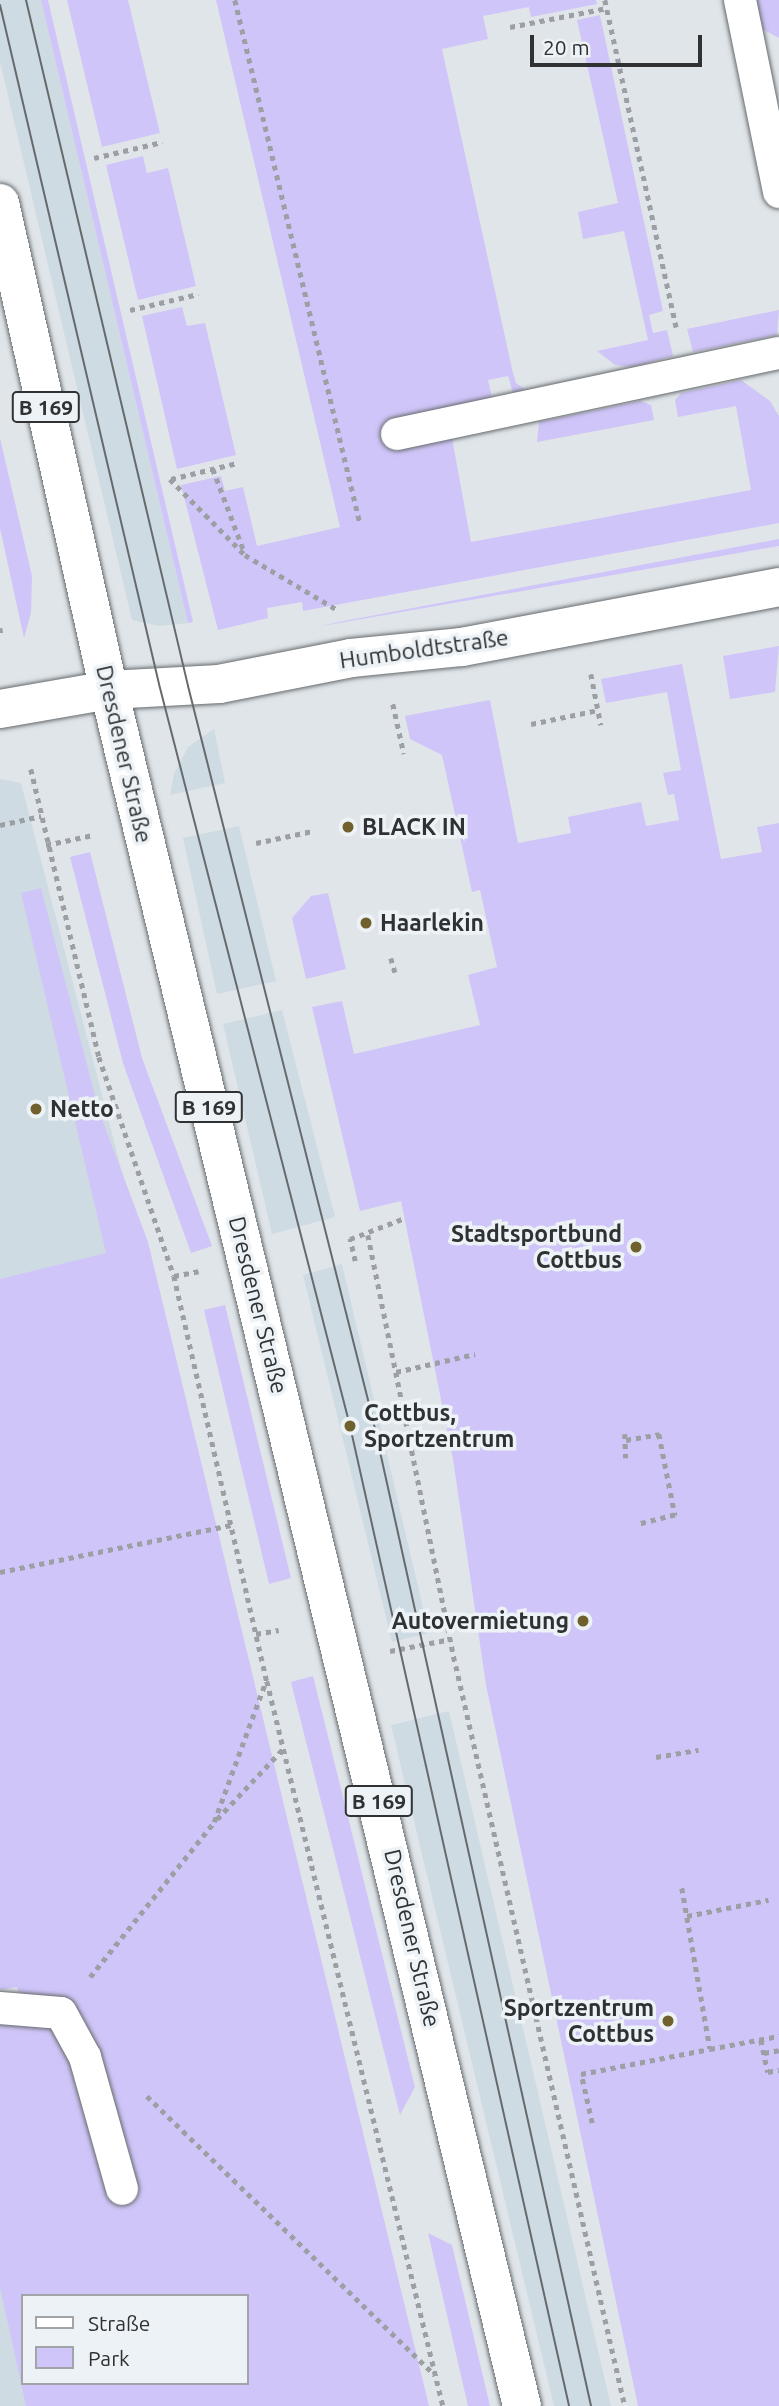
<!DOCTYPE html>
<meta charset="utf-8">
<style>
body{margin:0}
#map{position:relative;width:779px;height:2406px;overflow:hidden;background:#e0e5e9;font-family:Ubuntu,sans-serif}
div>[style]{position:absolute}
.built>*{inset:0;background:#cedbe3}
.green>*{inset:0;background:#d0c5f8}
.path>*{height:4.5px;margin-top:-2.25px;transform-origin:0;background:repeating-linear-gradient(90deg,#9c9fa3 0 5px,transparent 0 10px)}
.roads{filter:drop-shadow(0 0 2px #666b6e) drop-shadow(0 0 2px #666b6e)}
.lane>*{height:32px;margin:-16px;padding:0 16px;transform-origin:16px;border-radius:16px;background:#fff}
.street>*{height:38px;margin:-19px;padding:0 19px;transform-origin:19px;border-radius:19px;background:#fff}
.primary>*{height:38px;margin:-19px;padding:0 19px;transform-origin:19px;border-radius:19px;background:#fff}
.tram>*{height:2px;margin:-1px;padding:0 1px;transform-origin:1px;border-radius:1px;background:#676a6d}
.dots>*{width:19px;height:19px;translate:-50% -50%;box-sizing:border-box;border:4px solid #edf2f6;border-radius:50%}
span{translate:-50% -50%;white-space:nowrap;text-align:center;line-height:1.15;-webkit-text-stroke:7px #edf2f6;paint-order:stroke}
.shield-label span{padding:2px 5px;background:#edf2f6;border:2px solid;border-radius:5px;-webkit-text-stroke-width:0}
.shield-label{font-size:21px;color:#2f3133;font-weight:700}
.street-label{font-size:23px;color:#2f3133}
.poi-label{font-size:23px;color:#2f3133;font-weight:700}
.left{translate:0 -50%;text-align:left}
.right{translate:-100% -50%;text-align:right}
.legend{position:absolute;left:21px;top:2294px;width:228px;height:91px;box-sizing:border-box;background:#edf2f6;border:2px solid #a1a5a8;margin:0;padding:9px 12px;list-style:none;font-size:21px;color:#2f3133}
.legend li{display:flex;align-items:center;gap:14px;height:35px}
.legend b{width:35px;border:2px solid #a1a5a8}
.scale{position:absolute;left:530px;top:35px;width:172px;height:32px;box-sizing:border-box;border:4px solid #2f3133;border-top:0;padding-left:9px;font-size:21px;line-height:24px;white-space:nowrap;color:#2f3133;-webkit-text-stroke:5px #edf2f6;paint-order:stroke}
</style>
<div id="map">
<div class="built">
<i style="clip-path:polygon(0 0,41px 0,188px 623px,159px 626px,132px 620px,0 62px)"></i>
<i style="clip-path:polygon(214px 729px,225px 783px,170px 795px,174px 774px,188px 747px)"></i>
<i style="clip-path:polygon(0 779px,21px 783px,147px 1268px,0 1304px)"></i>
<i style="clip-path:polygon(239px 826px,276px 981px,217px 994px,183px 838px)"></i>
<i style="clip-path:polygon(282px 1010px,335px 1217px,272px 1234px,223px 1024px)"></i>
<i style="clip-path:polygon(342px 1264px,429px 1633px,392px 1642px,303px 1275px)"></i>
<i style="clip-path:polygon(449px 1711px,611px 2406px,554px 2406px,391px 1725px)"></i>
<i style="clip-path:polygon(0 2265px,23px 2383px,31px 2406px,0 2406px)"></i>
</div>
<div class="green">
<i style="clip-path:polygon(41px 0,48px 0,193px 622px,188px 623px)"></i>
<i style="clip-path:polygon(67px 0,128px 0,160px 133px,102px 147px)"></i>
<i style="clip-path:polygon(216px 0,596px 0,597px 4px,531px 17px,529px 7px,483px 16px,488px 39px,442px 49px,512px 369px,516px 383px,526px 390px,513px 393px,508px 376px,488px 380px,492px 398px,393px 420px,452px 438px,471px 542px,751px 490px,736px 406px,678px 417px,675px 400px,681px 393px,741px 380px,770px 401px,779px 416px,779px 523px,303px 611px,302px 602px,267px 608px,268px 618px,218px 630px,181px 485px,221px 476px,225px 491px,243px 487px,257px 546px,340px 527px)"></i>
<i style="clip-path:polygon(753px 0,779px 0,779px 38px,759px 27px)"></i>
<i style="clip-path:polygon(600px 15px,663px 311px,649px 315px,653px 333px,667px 330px,673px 356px,632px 367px,615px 365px,597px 351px,648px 340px,624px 231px,583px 239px,578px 212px,618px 203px,577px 20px)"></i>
<i style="clip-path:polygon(143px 156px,147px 173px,168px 168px,196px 286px,138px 300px,106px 165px)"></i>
<i style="clip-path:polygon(182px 307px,187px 326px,205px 323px,236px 455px,177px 469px,142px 316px)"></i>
<i style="clip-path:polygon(779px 310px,777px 335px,693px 352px,687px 329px)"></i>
<i style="clip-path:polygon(640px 401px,651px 405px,654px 420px,537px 442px,539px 422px)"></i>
<i style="clip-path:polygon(0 438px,32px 576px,31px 613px,24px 638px,0 528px)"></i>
<i style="clip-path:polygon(779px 539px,779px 546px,316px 627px,344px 621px)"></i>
<i style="clip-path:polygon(779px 646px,775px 692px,730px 699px,723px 656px)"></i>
<i style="clip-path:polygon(682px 664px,721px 859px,762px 852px,757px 827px,779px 823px,779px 2406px,638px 2406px,486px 1685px,453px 1459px,401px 1201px,360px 1211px,312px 1007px,342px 1001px,354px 1054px,480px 1025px,468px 975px,497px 967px,480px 890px,472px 892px,442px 755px,410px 739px,405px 716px,490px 700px,518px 843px,571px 833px,568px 817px,641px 802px,646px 826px,679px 820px,674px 794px,668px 795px,663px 773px,681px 770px,667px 692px,606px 703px,601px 679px)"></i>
<i style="clip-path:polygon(90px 852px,142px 1058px,212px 1246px,191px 1253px,123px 1063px,70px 857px)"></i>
<i style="clip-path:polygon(evenodd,41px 888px,99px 1111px,148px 1242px,429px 2406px,26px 2406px,0 2287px,0 2025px,25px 2019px,17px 1987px,0 1990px,0 1279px,106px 1253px,21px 893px,41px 888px,23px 2296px,247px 2296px,247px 2383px,23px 2383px,23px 2296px)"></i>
<i style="clip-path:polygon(328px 893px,346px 969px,306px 979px,292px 918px,311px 896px)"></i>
<i style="clip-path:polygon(225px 1305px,291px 1578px,269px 1584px,204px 1310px)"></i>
<i style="clip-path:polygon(313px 1676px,415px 2087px,400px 2115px,291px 1682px)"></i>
<i style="clip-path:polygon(428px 2233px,452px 2245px,490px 2406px,468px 2406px)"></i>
</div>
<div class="path">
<i style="left:235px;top:0;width:538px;rotate:76.56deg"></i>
<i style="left:605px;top:0;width:335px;rotate:77.7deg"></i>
<i style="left:510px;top:27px;width:99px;rotate:-11.1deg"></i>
<i style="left:94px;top:158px;width:70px;rotate:-13.2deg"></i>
<i style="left:130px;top:310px;width:70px;rotate:-13.2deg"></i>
<i style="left:213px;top:469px;width:88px;rotate:69.3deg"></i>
<i style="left:170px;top:479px;width:107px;rotate:45.4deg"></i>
<i style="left:245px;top:555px;width:106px;rotate:30.7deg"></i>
<i style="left:171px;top:479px;width:68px;rotate:-13.6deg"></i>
<i style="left:0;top:628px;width:6px;rotate:81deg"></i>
<i style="left:591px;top:674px;width:52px;rotate:78.9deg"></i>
<i style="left:393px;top:704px;width:51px;rotate:77.6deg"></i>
<i style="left:531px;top:724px;width:68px;rotate:-11.8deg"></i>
<i style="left:31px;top:769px;width:296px;rotate:76.7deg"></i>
<i style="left:99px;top:1057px;width:231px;rotate:71.1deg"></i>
<i style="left:174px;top:1276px;width:416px;rotate:77.1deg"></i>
<i style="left:267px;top:1681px;width:746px;rotate:76.35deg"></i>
<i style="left:0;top:825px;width:42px;rotate:-12.4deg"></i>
<i style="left:256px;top:843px;width:58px;rotate:-11.9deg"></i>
<i style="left:46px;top:845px;width:48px;rotate:-12deg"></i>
<i style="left:391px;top:958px;width:15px;rotate:74deg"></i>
<i style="left:368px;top:1235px;width:440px;rotate:78.5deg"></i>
<i style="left:456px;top:1666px;width:759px;rotate:77.14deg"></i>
<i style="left:355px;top:1261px;width:23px;rotate:-103deg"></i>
<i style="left:350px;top:1239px;width:59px;rotate:-20.9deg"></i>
<i style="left:174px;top:1276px;width:25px;rotate:-11deg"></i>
<i style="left:396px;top:1372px;width:81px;rotate:-12.8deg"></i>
<i style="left:625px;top:1434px;width:24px;rotate:88deg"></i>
<i style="left:626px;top:1440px;width:34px;rotate:-10deg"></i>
<i style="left:659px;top:1434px;width:83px;rotate:78.8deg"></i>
<i style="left:675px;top:1515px;width:38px;rotate:166deg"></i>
<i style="left:0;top:1572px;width:237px;rotate:-11.5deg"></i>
<i style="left:256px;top:1634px;width:23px;rotate:-10deg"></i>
<i style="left:390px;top:1651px;width:62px;rotate:-11.1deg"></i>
<i style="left:656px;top:1757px;width:43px;rotate:-9.5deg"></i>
<i style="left:217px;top:1819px;width:96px;rotate:-46.7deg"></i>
<i style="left:682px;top:1888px;width:163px;rotate:80.1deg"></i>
<i style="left:710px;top:2049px;width:70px;rotate:-10.7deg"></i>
<i style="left:687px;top:1916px;width:83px;rotate:-11.2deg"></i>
<i style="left:90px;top:1977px;width:198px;rotate:-51.3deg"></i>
<i style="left:214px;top:1822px;width:150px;rotate:-69.8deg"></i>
<i style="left:761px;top:2040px;width:33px;rotate:78deg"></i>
<i style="left:768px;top:2072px;width:11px;rotate:-10deg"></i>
<i style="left:764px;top:2053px;width:15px;rotate:-11deg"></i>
<i style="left:147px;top:2096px;width:401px;rotate:44.1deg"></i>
<i style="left:592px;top:2123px;width:50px;rotate:-102.7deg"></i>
<i style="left:581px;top:2074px;width:131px;rotate:-11deg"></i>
</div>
<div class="roads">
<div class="lane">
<i style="left:740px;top:0;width:196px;rotate:78.5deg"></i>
<i style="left:397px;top:434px;width:390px;rotate:-12deg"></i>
<i style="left:0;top:2008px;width:61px;rotate:4.7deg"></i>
<i style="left:61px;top:2013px;width:50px;rotate:61.4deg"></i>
<i style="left:85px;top:2057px;width:137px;rotate:74.3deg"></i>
</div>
<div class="street">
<i style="left:0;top:709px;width:111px;rotate:-9.9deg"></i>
<i style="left:109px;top:690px;width:110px;rotate:-3.1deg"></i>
<i style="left:219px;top:684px;width:135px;rotate:-11.1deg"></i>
<i style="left:351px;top:658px;width:112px;rotate:-5.7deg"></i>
<i style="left:462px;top:647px;width:323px;rotate:-10.7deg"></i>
</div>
<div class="primary">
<i style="left:0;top:203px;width:499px;rotate:77.4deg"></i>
<i style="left:109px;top:690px;width:1765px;rotate:76.47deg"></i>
</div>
</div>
<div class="tram">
<i style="left:26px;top:0;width:705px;rotate:76.71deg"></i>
<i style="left:188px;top:686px;width:757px;rotate:75.85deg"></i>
<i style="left:373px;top:1420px;width:1010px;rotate:77.53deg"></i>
<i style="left:0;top:5px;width:701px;rotate:76.82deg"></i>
<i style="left:160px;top:688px;width:762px;rotate:75.56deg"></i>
<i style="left:350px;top:1426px;width:1004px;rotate:77.4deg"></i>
</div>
<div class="dots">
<i style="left:348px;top:827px;background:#6f602e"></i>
<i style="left:366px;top:923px;background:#6f602e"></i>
<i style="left:36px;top:1109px;background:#6f602e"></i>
<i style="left:636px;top:1247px;background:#6f602e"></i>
<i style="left:350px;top:1426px;background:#6f602e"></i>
<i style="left:583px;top:1621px;background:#6f602e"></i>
<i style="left:668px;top:2021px;background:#6f602e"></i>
</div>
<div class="shield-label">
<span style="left:46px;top:407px">B 169</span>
<span style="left:209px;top:1107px">B 169</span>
<span style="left:379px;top:1801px">B 169</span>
</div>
<div class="street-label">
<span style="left:424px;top:649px;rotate:-8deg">Humboldtstraße</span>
<span style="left:124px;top:754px;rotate:77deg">Dresdener Straße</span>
<span style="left:258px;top:1305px;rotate:76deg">Dresdener Straße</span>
<span style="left:412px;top:1938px;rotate:77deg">Dresdener Straße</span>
</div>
<div class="poi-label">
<span class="left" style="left:362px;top:827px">BLACK IN</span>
<span class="left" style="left:380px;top:923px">Haarlekin</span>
<span class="left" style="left:50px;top:1109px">Netto</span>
<span class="right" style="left:622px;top:1247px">Stadtsportbund<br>Cottbus</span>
<span class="left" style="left:364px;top:1426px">Cottbus,<br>Sportzentrum</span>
<span class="right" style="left:569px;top:1621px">Autovermietung</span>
<span class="right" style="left:654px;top:2021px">Sportzentrum<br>Cottbus</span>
</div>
<ul class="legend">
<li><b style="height:9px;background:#fff"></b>Straße</li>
<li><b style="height:19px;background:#d0c5f8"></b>Park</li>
</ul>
<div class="scale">20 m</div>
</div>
